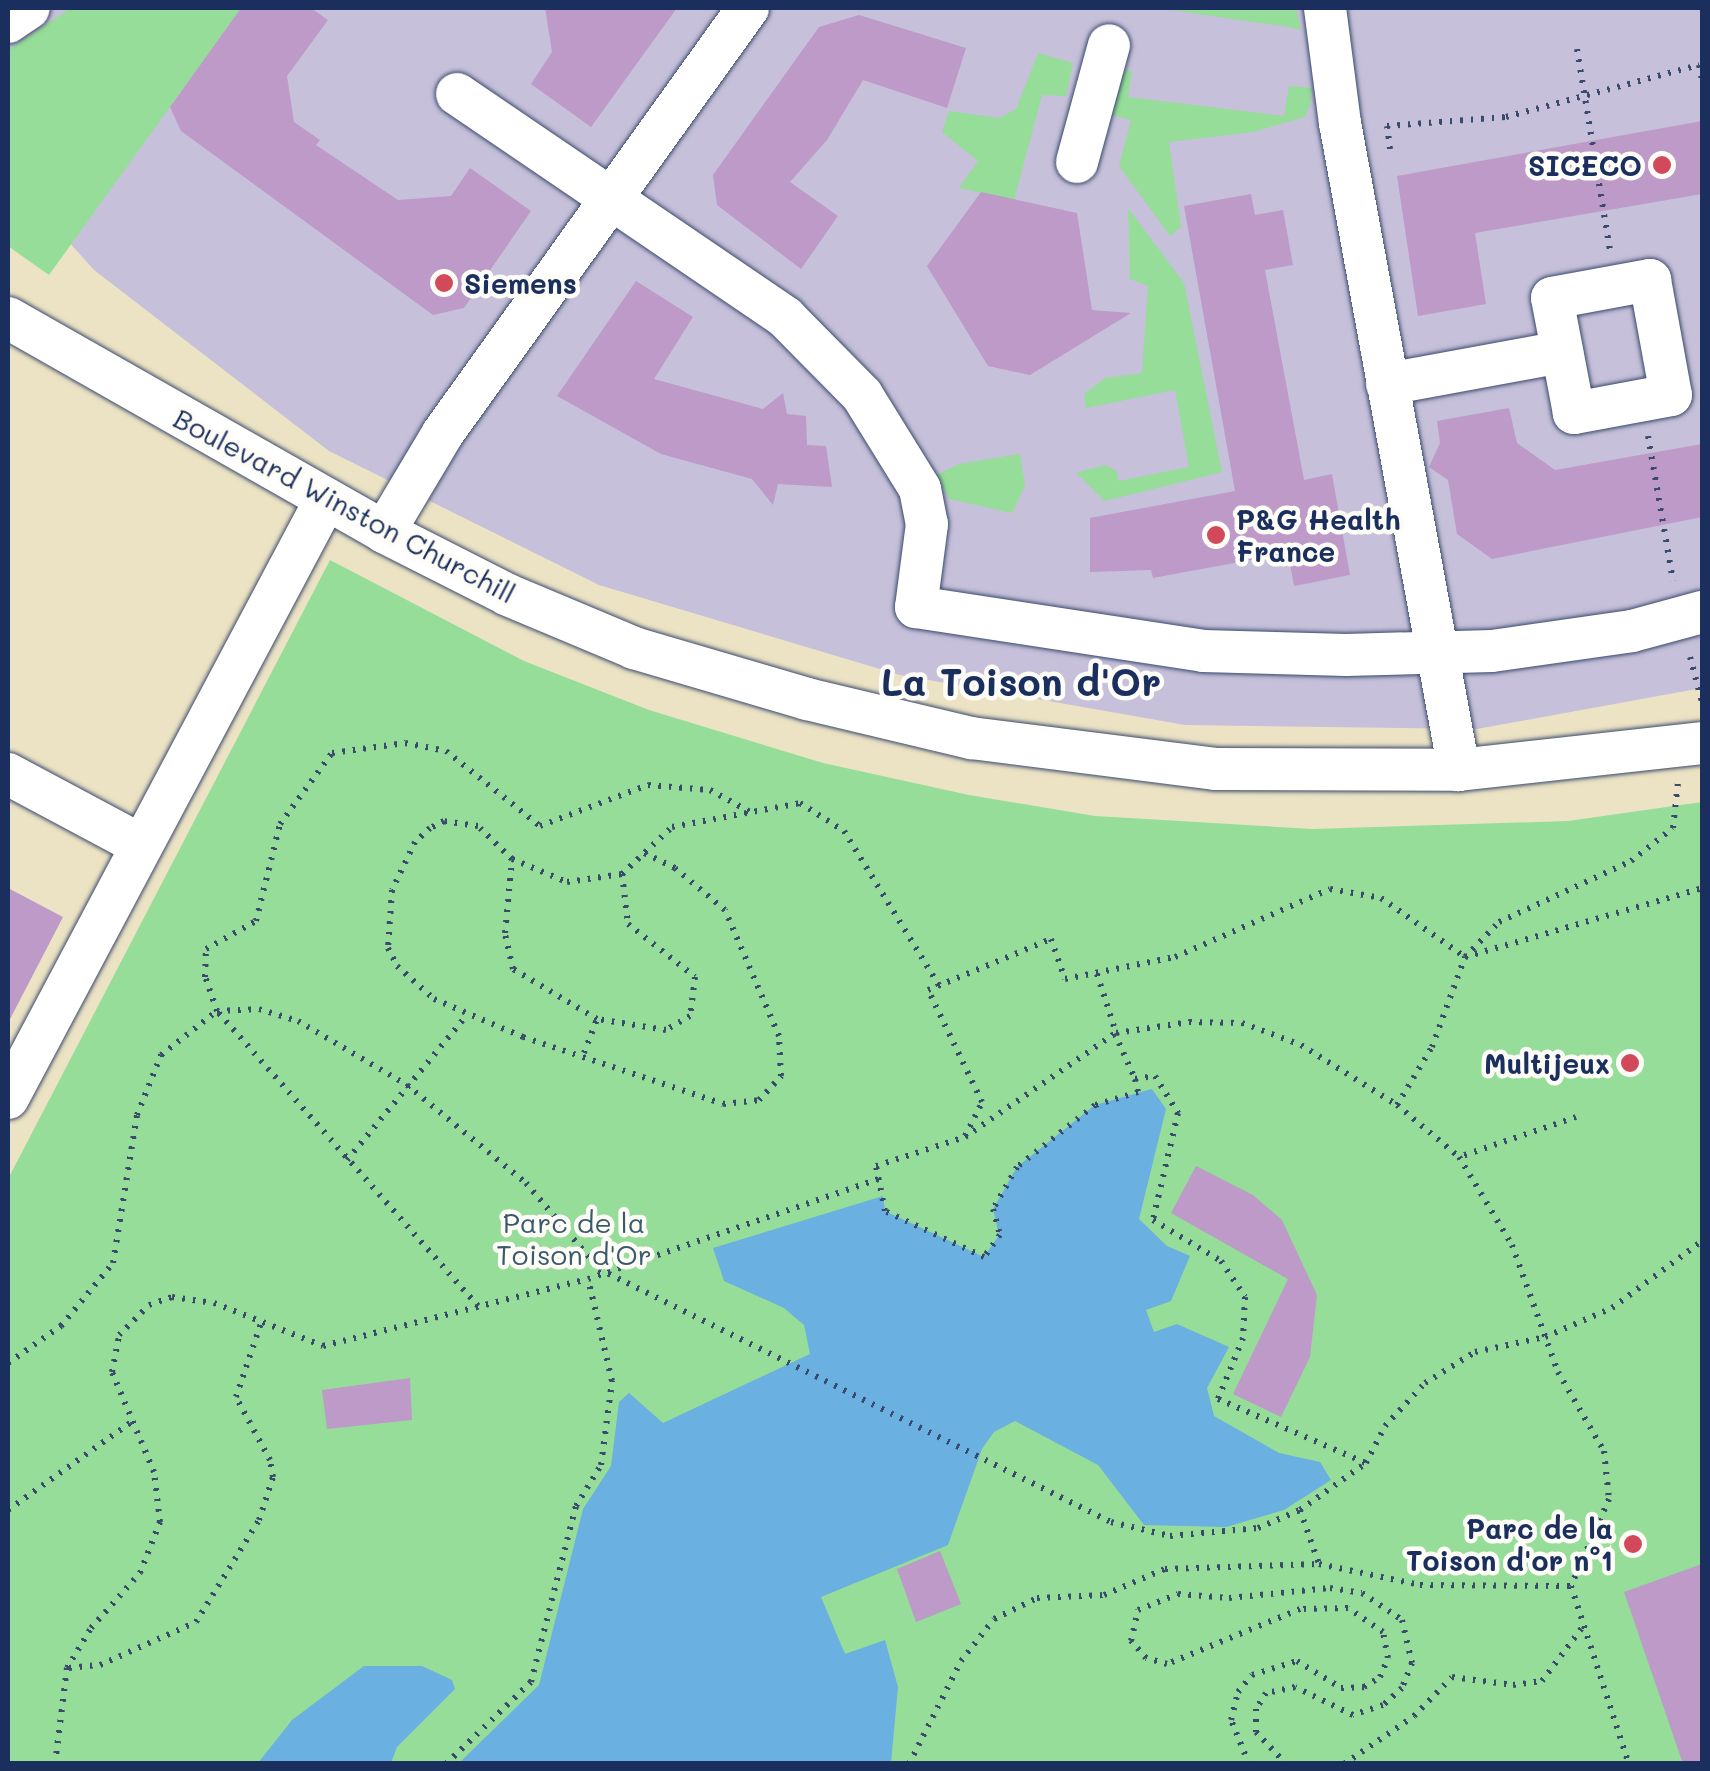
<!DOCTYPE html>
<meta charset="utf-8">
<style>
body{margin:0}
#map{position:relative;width:1710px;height:1771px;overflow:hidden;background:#ece3c4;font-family:Mali,sans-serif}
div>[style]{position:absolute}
.industrial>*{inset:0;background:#c6c0da}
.green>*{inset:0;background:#95dd98}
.water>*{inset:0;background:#6ab0e0}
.building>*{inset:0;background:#bd9ac8}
.path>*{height:6px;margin-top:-3px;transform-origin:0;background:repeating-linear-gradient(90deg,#3a4a6d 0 2.5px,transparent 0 10.5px)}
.roads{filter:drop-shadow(0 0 2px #3a4a6d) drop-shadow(0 0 2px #3a4a6d)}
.minor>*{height:42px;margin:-21px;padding:0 21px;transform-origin:21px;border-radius:21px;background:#fff}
.dots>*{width:28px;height:28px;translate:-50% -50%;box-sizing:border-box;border:5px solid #fdfcf7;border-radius:50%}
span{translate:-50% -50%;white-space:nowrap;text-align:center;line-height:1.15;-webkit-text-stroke:9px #fdfcf7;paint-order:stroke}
.poi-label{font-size:28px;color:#1b2f5e;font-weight:700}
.right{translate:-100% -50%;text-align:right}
.left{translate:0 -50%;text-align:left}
.street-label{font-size:28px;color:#1b2f5e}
.park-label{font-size:28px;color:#3a5a6c}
.district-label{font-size:38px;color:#1b2f5e;font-weight:700}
.frame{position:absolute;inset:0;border:10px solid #1b2f5e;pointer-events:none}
</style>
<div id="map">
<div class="industrial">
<i style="clip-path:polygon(8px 8px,1702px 8px,1702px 688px,1477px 729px,1185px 725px,900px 675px,599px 585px,329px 451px,94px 270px,8px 174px)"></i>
</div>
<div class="green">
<i style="clip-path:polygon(71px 8px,241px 8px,49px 275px,8px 246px,8px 50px)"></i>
<i style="clip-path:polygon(1158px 8px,1296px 8px,1301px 30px,1288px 27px)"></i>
<i style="clip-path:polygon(1038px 53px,1073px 63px,1066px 96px,1042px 95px,1014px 200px,959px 188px,978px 161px,942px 132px,949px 111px,999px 118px,1016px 109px)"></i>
<i style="clip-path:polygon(1112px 69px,1132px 71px,1128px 97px,1284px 116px,1289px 86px,1312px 88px,1310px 105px,1305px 117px,1253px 132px,1169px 142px,1181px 227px,1170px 236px,1119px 166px,1131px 120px,1102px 112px)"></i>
<i style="clip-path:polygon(1128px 208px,1184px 283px,1222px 472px,1105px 501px,1076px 473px,1105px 465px,1117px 471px,1118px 481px,1189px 467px,1175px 390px,1086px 408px,1084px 394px,1105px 378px,1142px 373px,1148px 286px,1130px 279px)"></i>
<i style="clip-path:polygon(1020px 454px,1025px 486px,1012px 513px,949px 499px,936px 475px,959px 464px)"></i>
<i style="clip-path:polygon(330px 560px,524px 661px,649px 710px,823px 763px,969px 795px,1095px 816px,1312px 829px,1568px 821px,1702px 802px,1702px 1763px,8px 1763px,8px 1179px)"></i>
</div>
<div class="water">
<i style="clip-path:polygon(1152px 1089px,1166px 1109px,1139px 1219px,1167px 1246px,1190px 1256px,1171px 1301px,1146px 1310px,1154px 1332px,1177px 1324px,1229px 1347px,1207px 1388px,1214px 1416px,1279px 1453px,1320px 1462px,1331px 1480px,1284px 1510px,1226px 1527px,1144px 1525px,1098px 1465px,1015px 1421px,994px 1432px,982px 1449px,948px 1545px,821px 1597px,845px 1654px,885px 1640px,898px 1687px,891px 1763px,459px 1763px,539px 1685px,583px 1509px,611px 1466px,619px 1402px,629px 1393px,663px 1423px,810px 1354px,804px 1325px,784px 1308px,724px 1281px,713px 1248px,883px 1196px,885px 1211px,984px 1257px,999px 1235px,993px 1209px,1017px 1167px,1095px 1105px)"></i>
<i style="clip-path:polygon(364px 1666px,422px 1666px,452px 1680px,455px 1689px,397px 1747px,391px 1763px,258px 1763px,292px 1720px)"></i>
</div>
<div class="building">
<i style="clip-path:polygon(241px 8px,311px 8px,328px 20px,287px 76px,294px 122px,320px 140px,316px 145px,398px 200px,451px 196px,470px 168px,531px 211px,464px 308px,433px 315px,181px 131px,170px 107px)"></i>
<i style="clip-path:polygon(545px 8px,677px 8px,591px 127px,531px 84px,552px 52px)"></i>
<i style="clip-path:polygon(859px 15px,966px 48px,947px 108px,863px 80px,827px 140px,790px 182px,838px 216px,801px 269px,717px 205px,713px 175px,819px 27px)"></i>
<i style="clip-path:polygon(1702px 121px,1702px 194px,1475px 233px,1486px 304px,1418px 316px,1397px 176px)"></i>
<i style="clip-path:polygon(981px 192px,1077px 213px,1092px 310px,1131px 313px,1030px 375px,988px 366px,927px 266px)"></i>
<i style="clip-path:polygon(1251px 194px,1255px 215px,1283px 210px,1293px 265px,1265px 270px,1304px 480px,1332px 474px,1350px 575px,1294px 586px,1288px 553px,1153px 578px,1151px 570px,1090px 572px,1090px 518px,1235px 491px,1184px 206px)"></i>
<i style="clip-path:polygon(636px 281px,693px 317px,654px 379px,763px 409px,783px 393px,787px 414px,806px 416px,807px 445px,826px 446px,832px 487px,778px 484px,773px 505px,752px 479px,661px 454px,557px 396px)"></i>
<i style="clip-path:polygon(1509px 408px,1517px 443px,1555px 470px,1702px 444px,1702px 517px,1492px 559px,1457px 534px,1448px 480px,1429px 467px,1440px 443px,1437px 421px)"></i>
<i style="clip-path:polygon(8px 888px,63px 917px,8px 1023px)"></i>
<i style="clip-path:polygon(1196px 1166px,1253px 1195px,1282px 1220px,1317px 1295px,1310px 1357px,1281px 1417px,1233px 1394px,1288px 1279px,1171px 1213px)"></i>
<i style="clip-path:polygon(410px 1378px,412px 1420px,327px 1429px,322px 1390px)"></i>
<i style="clip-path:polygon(940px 1551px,961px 1604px,916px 1622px,897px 1569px)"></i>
<i style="clip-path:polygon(1702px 1564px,1702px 1764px,1683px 1764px,1624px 1592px)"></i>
</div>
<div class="path">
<i style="left:1577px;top:49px;width:204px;rotate:80.7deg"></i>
<i style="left:1390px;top:149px;width:23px;rotate:-97deg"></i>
<i style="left:1387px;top:126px;width:119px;rotate:-4.3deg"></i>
<i style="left:1506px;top:117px;width:200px;rotate:-15.1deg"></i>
<i style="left:1699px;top:65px;width:16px;rotate:79deg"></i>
<i style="left:1648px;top:436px;width:147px;rotate:80.2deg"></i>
<i style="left:1690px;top:657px;width:47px;rotate:75.1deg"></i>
<i style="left:512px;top:859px;width:60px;rotate:22.7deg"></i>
<i style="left:567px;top:882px;width:56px;rotate:-8.3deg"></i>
<i style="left:622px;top:874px;width:50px;rotate:83.2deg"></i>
<i style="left:628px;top:924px;width:85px;rotate:38.3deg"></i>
<i style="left:695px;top:977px;width:39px;rotate:97deg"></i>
<i style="left:690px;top:1016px;width:28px;rotate:150deg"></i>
<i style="left:666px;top:1030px;width:70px;rotate:-170.9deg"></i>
<i style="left:622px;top:874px;width:69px;rotate:-43.2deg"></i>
<i style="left:672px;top:827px;width:130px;rotate:-10.6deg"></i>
<i style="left:800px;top:803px;width:52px;rotate:32.5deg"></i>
<i style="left:844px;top:831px;width:183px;rotate:58.4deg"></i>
<i style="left:1097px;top:974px;width:62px;rotate:72.1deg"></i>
<i style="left:1116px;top:1033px;width:10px;rotate:73deg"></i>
<i style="left:1119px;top:1043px;width:39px;rotate:66deg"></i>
<i style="left:1135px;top:1079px;width:13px;rotate:77deg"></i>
<i style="left:1138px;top:1092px;width:45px;rotate:163.2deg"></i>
<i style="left:1095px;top:1105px;width:100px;rotate:141.5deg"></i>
<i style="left:1017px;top:1167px;width:48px;rotate:119.7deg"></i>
<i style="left:993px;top:1209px;width:27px;rotate:75deg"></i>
<i style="left:1000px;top:1235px;width:27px;rotate:126deg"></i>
<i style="left:984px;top:1257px;width:109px;rotate:-155.1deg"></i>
<i style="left:885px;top:1211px;width:46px;rotate:-101.3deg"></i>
<i style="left:876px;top:1166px;width:94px;rotate:-18deg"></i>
<i style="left:965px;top:1137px;width:183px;rotate:-34.6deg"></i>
<i style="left:1116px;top:1033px;width:74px;rotate:-8.6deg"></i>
<i style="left:1189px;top:1022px;width:53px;rotate:1.1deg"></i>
<i style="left:1242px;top:1023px;width:63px;rotate:20.4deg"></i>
<i style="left:1301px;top:1045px;width:113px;rotate:32deg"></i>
<i style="left:1397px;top:1105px;width:81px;rotate:40deg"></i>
<i style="left:584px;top:1053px;width:36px;rotate:-69deg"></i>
<i style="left:597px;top:1019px;width:98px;rotate:-149.2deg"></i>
<i style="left:513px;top:969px;width:37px;rotate:-103deg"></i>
<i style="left:505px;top:933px;width:74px;rotate:-84.6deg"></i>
<i style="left:512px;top:859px;width:47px;rotate:-135.9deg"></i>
<i style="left:478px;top:826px;width:34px;rotate:-172deg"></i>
<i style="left:444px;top:821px;width:16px;rotate:153deg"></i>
<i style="left:430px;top:828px;width:21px;rotate:137deg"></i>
<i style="left:415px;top:842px;width:53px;rotate:115.6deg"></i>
<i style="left:392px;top:890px;width:58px;rotate:93.9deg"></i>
<i style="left:388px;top:948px;width:20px;rotate:63deg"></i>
<i style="left:397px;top:966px;width:50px;rotate:41.7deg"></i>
<i style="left:434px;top:999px;width:97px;rotate:23.1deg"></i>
<i style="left:523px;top:1037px;width:211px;rotate:18.5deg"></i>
<i style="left:723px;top:1104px;width:36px;rotate:-6deg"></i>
<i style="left:759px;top:1100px;width:33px;rotate:-47deg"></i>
<i style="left:781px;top:1076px;width:40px;rotate:-92.9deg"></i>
<i style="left:779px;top:1036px;width:137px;rotate:-113.2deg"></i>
<i style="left:725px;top:910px;width:65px;rotate:-140deg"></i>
<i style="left:675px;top:868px;width:37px;rotate:-154deg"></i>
<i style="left:1135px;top:1079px;width:20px;rotate:-9deg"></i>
<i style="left:1155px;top:1076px;width:44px;rotate:58.1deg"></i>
<i style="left:1178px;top:1113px;width:110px;rotate:103.2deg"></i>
<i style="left:1153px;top:1220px;width:79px;rotate:31.1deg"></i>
<i style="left:1221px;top:1261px;width:43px;rotate:56.3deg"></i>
<i style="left:1245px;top:1297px;width:41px;rotate:92.8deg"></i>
<i style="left:1243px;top:1338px;width:66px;rotate:112.3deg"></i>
<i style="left:1218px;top:1399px;width:161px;rotate:23.4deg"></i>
<i style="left:1366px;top:1463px;width:42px;rotate:-62.8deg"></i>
<i style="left:1385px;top:1426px;width:59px;rotate:-47.1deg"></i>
<i style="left:1425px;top:1383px;width:59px;rotate:-31.8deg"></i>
<i style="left:1475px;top:1352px;width:72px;rotate:-12.1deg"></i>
<i style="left:1545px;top:1337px;width:73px;rotate:-23.4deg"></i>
<i style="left:1612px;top:1308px;width:112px;rotate:-36.7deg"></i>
<i style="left:1397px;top:1105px;width:68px;rotate:-58.9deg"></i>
<i style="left:1432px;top:1047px;width:96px;rotate:-69.9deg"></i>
<i style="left:1465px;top:957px;width:247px;rotate:-16.2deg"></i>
<i style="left:1576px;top:1117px;width:124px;rotate:161.1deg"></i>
<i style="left:1459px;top:1157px;width:103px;rotate:58.9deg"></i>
<i style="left:1512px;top:1245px;width:135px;rotate:70.1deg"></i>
<i style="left:1558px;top:1372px;width:91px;rotate:59.8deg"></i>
<i style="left:1604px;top:1451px;width:48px;rotate:84.1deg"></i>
<i style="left:1609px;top:1499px;width:95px;rotate:113.6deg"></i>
<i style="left:1571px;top:1586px;width:187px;rotate:72deg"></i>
<i style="left:965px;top:1136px;width:38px;rotate:-63deg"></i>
<i style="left:982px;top:1102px;width:124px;rotate:-115.7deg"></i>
<i style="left:928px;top:990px;width:133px;rotate:-22.5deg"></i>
<i style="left:1051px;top:939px;width:42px;rotate:70.7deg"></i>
<i style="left:1065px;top:979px;width:112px;rotate:-11.3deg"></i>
<i style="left:1175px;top:957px;width:169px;rotate:-23.7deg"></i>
<i style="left:1330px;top:889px;width:52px;rotate:10deg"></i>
<i style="left:1381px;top:898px;width:103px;rotate:35.1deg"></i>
<i style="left:1465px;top:957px;width:49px;rotate:-45.8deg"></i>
<i style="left:1499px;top:922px;width:145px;rotate:-24.8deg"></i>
<i style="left:1631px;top:861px;width:53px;rotate:-38.2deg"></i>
<i style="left:1673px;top:828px;width:46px;rotate:-83.8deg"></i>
<i style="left:347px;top:1160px;width:188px;rotate:-50.4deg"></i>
<i style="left:478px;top:1306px;width:394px;rotate:-131.5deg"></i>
<i style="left:217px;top:1011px;width:36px;rotate:-109deg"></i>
<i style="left:205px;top:977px;width:28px;rotate:-88deg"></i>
<i style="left:206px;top:949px;width:57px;rotate:-29.2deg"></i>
<i style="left:256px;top:921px;width:100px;rotate:-76.1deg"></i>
<i style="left:280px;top:824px;width:88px;rotate:-53.8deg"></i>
<i style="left:332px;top:753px;width:74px;rotate:-7.8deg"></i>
<i style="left:405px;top:743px;width:42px;rotate:11deg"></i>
<i style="left:446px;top:751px;width:120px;rotate:38.6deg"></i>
<i style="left:540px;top:826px;width:116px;rotate:-20.8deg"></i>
<i style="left:648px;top:785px;width:62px;rotate:4.6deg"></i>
<i style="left:710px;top:790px;width:46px;rotate:28.8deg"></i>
<i style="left:8px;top:1363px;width:65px;rotate:-34.9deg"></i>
<i style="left:61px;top:1326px;width:82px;rotate:-50.5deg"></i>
<i style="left:113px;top:1263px;width:150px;rotate:-80.8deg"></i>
<i style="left:137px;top:1115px;width:65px;rotate:-68.2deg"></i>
<i style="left:161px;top:1055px;width:71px;rotate:-38.2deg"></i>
<i style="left:217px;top:1011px;width:42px;rotate:-2.7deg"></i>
<i style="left:259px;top:1009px;width:41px;rotate:17.1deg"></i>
<i style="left:298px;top:1021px;width:126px;rotate:30.4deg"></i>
<i style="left:407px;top:1085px;width:154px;rotate:39.5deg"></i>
<i style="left:526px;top:1183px;width:113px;rotate:49.7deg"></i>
<i style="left:599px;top:1269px;width:571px;rotate:26.3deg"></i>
<i style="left:1111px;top:1522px;width:61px;rotate:13.3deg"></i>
<i style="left:1170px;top:1536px;width:88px;rotate:-5.2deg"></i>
<i style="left:1258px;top:1528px;width:46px;rotate:-23.2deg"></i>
<i style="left:1300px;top:1510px;width:81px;rotate:-35.5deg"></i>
<i style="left:8px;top:1510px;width:150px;rotate:-35.5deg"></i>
<i style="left:1300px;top:1510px;width:57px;rotate:70.6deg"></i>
<i style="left:69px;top:1668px;width:31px;rotate:-6deg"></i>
<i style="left:100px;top:1665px;width:105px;rotate:-24.1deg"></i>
<i style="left:196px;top:1622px;width:120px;rotate:-58.3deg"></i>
<i style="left:259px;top:1520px;width:45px;rotate:-72deg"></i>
<i style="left:273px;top:1477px;width:17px;rotate:-100deg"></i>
<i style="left:270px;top:1460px;width:72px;rotate:-118.4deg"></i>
<i style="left:236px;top:1397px;width:78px;rotate:-71.3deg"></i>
<i style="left:55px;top:1764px;width:97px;rotate:-82.9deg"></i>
<i style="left:67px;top:1668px;width:47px;rotate:-59deg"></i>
<i style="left:91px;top:1628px;width:74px;rotate:-48.3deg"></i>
<i style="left:140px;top:1573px;width:55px;rotate:-68.6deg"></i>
<i style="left:160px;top:1522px;width:50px;rotate:-96.8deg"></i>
<i style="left:154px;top:1472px;width:108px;rotate:-112.8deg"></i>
<i style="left:112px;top:1372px;width:38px;rotate:-79deg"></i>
<i style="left:119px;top:1335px;width:42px;rotate:-45deg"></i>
<i style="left:149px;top:1305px;width:24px;rotate:-19deg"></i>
<i style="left:172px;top:1297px;width:42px;rotate:8.1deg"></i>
<i style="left:214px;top:1303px;width:117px;rotate:21.5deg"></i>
<i style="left:323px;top:1346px;width:273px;rotate:-14.2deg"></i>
<i style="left:588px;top:1279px;width:310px;rotate:-19deg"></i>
<i style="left:446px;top:1764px;width:118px;rotate:-44deg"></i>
<i style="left:531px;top:1682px;width:182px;rotate:-75.7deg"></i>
<i style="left:576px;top:1506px;width:48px;rotate:-58.6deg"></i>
<i style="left:601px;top:1465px;width:85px;rotate:-82.5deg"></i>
<i style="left:612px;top:1381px;width:105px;rotate:-103.2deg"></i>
<i style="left:909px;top:1764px;width:115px;rotate:-63.2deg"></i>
<i style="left:961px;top:1661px;width:53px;rotate:-51.8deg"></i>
<i style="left:994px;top:1619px;width:48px;rotate:-26deg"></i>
<i style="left:1037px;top:1598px;width:67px;rotate:-2.6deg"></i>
<i style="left:1104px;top:1595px;width:66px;rotate:-23.1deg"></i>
<i style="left:1165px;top:1569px;width:154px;rotate:-1.9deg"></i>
<i style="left:1319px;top:1564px;width:103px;rotate:11.7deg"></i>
<i style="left:1420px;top:1585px;width:151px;rotate:0.4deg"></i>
<i style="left:1249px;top:1764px;width:48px;rotate:-112.2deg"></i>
<i style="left:1231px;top:1720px;width:29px;rotate:-76deg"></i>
<i style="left:1238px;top:1692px;width:22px;rotate:-51deg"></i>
<i style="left:1252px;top:1675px;width:47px;rotate:-17.3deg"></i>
<i style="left:1297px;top:1661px;width:52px;rotate:31.5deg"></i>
<i style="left:1341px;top:1688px;width:23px;rotate:-2deg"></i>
<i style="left:1364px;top:1687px;width:19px;rotate:-32deg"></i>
<i style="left:1380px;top:1677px;width:21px;rotate:-67deg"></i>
<i style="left:1388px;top:1658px;width:26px;rotate:-101deg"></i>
<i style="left:1383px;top:1632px;width:42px;rotate:-145.6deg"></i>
<i style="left:1348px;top:1608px;width:48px;rotate:178.8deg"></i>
<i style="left:1300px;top:1609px;width:144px;rotate:157.5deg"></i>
<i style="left:1167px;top:1664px;width:22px;rotate:-164deg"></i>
<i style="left:1146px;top:1658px;width:23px;rotate:-131deg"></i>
<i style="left:1131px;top:1641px;width:32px;rotate:-77deg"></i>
<i style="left:1138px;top:1610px;width:43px;rotate:-21.8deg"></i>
<i style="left:1178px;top:1594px;width:51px;rotate:4.5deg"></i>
<i style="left:1229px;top:1598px;width:101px;rotate:-5.7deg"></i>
<i style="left:1330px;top:1588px;width:32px;rotate:9deg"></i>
<i style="left:1362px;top:1593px;width:48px;rotate:34deg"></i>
<i style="left:1402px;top:1620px;width:44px;rotate:76.9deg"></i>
<i style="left:1412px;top:1663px;width:27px;rotate:112deg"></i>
<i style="left:1402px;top:1688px;width:25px;rotate:138deg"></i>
<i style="left:1383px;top:1705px;width:32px;rotate:162deg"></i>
<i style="left:1353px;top:1715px;width:64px;rotate:-154.2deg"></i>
<i style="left:1295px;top:1687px;width:30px;rotate:168deg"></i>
<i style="left:1266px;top:1693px;width:19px;rotate:122deg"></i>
<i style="left:1256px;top:1709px;width:23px;rotate:90deg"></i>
<i style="left:1256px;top:1732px;width:44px;rotate:46.8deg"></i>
<i style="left:1344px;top:1764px;width:85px;rotate:-34.4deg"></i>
<i style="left:1414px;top:1716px;width:54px;rotate:-45.7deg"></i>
<i style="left:1452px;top:1677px;width:62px;rotate:7.5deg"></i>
<i style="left:1513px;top:1685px;width:29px;rotate:-8deg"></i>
<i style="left:1542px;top:1681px;width:70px;rotate:-53.1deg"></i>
</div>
<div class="roads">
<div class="minor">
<i style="left:1325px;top:8px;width:116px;rotate:82.6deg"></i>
<i style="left:1340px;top:123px;width:658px;rotate:79.58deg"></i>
<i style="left:8px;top:22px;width:25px;rotate:-34deg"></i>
<i style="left:457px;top:94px;width:397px;rotate:34.2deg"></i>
<i style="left:785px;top:317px;width:110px;rotate:45.4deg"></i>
<i style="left:862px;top:395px;width:110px;rotate:58.3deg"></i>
<i style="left:920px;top:489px;width:36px;rotate:79deg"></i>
<i style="left:927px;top:524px;width:84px;rotate:97.5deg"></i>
<i style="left:916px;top:607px;width:290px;rotate:8.7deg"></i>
<i style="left:1203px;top:651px;width:143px;rotate:1.6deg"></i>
<i style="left:1346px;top:655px;width:146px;rotate:-1.6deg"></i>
<i style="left:1492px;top:651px;width:141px;rotate:-8.1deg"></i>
<i style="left:1632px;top:631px;width:73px;rotate:-15.2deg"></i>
<i style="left:1077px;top:162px;width:121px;rotate:-74.7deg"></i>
<i style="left:1650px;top:280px;width:117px;rotate:79.7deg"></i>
<i style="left:1671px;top:395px;width:99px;rotate:169.5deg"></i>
<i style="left:1574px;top:413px;width:117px;rotate:-100.8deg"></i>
<i style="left:1552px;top:298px;width:100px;rotate:-10.4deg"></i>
<i style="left:8px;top:318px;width:433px;rotate:29.6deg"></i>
<i style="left:384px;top:532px;width:139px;rotate:26.9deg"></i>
<i style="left:508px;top:595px;width:137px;rotate:22.8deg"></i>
<i style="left:634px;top:648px;width:180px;rotate:16.4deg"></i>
<i style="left:807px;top:699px;width:169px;rotate:13.4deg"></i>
<i style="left:971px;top:738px;width:246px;rotate:7.2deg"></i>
<i style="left:1215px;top:769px;width:244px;rotate:0.2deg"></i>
<i style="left:1459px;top:770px;width:244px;rotate:-6.3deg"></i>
<i style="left:1387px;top:384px;width:178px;rotate:-10.4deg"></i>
<i style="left:384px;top:532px;width:115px;rotate:-59.2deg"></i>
<i style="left:443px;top:433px;width:523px;rotate:-54.33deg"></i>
<i style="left:8px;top:774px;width:149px;rotate:28.1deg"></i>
<i style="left:8px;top:1098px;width:678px;rotate:-62.04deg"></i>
</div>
</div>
<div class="dots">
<i style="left:1662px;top:165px;background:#d1495b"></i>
<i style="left:444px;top:283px;background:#d1495b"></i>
<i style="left:1216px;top:535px;background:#d1495b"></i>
<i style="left:1630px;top:1063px;background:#d1495b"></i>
<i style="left:1633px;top:1544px;background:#d1495b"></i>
</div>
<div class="poi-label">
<span class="right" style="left:1642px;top:165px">SICECO</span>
<span class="left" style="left:464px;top:283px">Siemens</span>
<span class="left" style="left:1236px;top:535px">P&amp;G Health<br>France</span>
<span class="right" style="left:1610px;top:1063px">Multijeux</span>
<span class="right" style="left:1613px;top:1544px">Parc de la<br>Toison d'or n°1</span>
</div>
<div class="street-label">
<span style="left:345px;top:505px;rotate:28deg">Boulevard Winston Churchill</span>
</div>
<div class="park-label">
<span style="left:574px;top:1238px">Parc de la<br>Toison d'Or</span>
</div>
<div class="district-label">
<span style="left:1021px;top:682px">La Toison d'Or</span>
</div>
<div class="frame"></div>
</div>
